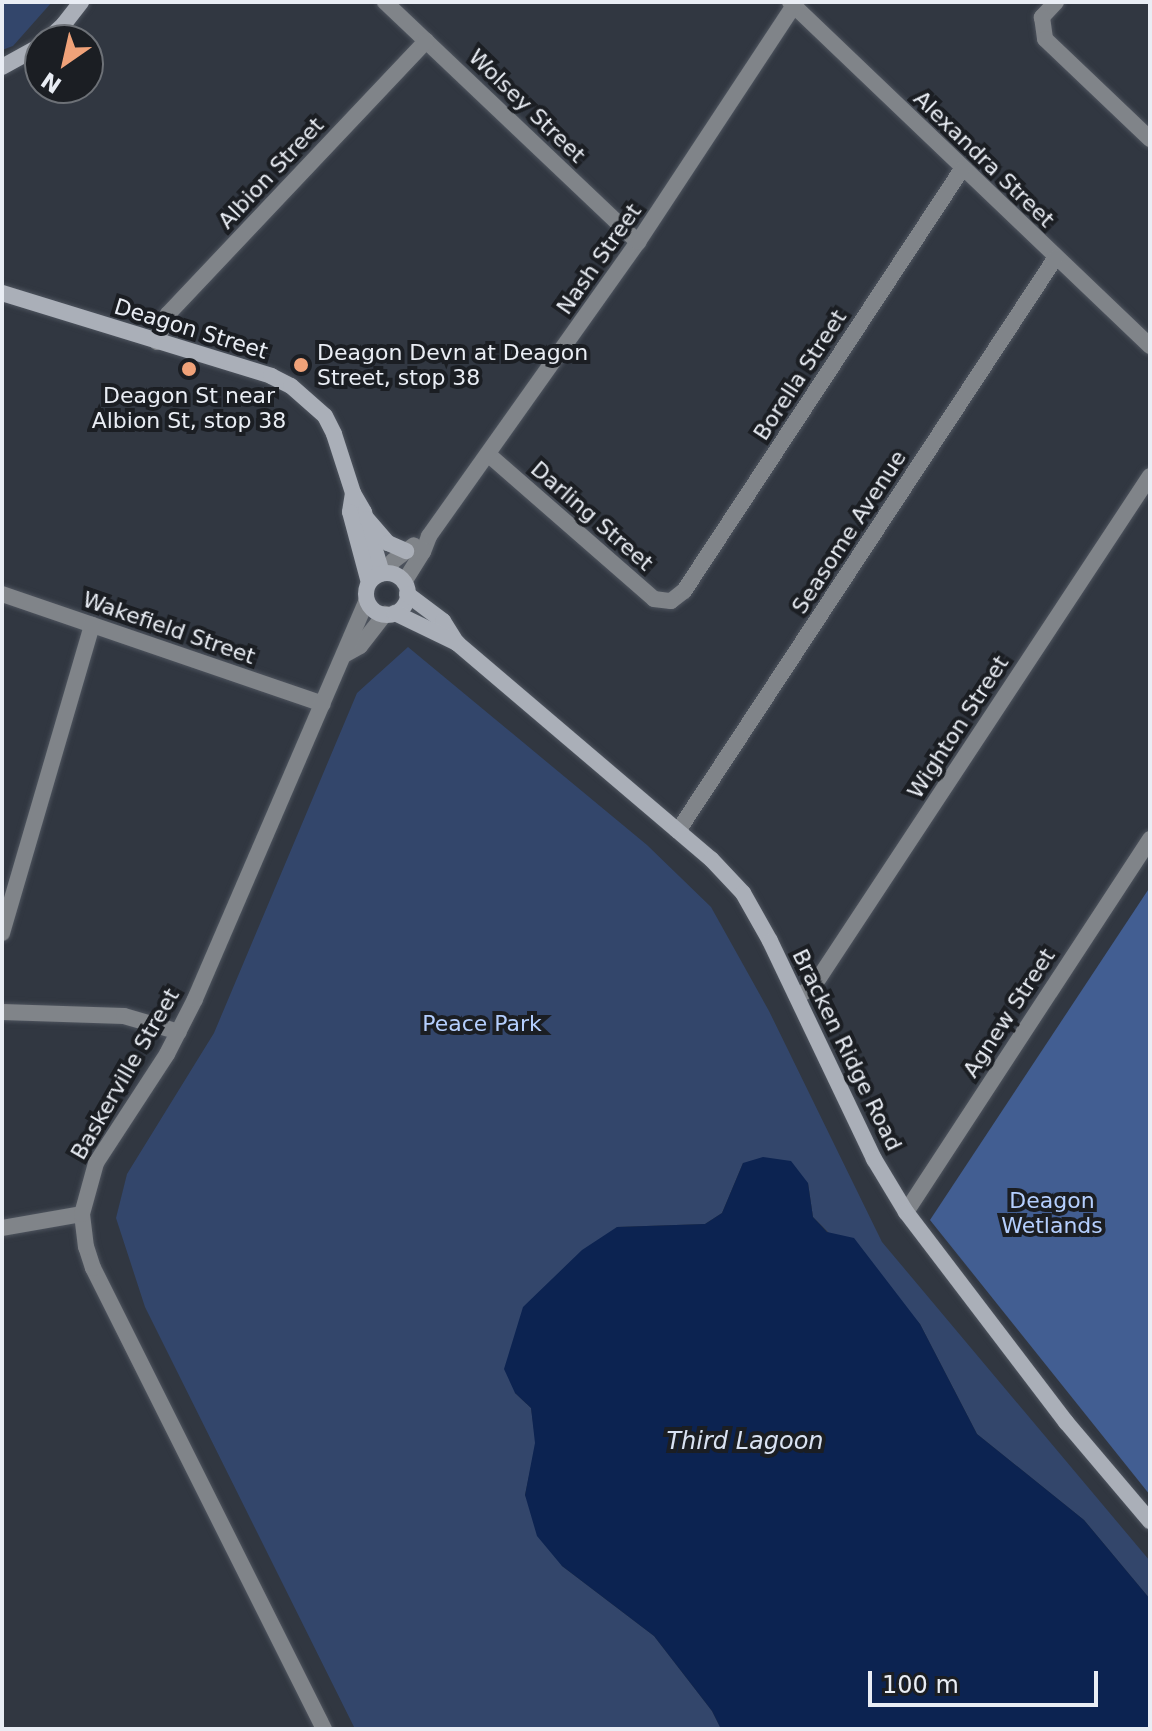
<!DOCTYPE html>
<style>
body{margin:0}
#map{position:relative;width:1152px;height:1731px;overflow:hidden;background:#313741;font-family:"DejaVu Sans",sans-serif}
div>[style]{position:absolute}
.green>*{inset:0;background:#33466b}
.forest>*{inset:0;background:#425e92}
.water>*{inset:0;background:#0c2351}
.roads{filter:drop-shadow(0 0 2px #4e545e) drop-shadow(0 0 2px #4e545e)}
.minor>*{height:16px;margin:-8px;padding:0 8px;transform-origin:8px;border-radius:8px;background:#808489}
.tertiary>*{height:16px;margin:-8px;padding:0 8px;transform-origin:8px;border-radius:8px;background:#808489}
.secondary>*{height:16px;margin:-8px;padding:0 8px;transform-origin:8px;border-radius:8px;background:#aaafb8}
.secondary>.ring{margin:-8px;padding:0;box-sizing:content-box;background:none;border:16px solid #aaafb8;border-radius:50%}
.dots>*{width:22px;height:22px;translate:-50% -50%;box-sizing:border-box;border:4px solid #1b1e23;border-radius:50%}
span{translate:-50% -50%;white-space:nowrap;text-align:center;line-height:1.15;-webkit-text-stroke:8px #1b1e23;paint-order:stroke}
.street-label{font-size:22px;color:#e9edf4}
.poi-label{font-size:22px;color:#e9edf4}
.left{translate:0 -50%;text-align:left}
.park-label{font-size:22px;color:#b5cffe}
.water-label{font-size:24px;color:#d9e2f2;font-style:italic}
.frame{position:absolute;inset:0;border:4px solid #e9edf4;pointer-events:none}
.north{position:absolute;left:24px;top:24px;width:80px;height:80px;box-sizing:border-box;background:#1b1e23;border:2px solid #6d7177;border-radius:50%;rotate:214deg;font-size:22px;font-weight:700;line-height:32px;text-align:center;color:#e9edf4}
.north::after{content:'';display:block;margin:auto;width:28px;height:36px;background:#f0a279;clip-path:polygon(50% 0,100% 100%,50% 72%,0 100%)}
.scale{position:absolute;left:868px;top:1671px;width:230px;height:36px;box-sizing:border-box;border:4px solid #e9edf4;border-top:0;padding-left:10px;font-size:24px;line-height:28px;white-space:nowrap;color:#e9edf4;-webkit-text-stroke:6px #1b1e23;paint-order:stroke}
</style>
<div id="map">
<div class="green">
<i style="clip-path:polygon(2px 2px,52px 2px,13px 46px,2px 50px)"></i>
<i style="clip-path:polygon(408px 647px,647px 845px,711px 907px,769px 1011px,882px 1242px,1150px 1561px,1150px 1599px,1084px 1520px,977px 1434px,920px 1324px,813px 1217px,808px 1183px,743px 1163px,722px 1213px,705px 1224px,617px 1227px,515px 1393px,531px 1408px,536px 1443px,525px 1495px,562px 1566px,654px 1636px,712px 1711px,721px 1729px,355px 1729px,145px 1307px,116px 1218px,127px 1174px,214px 1033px,357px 693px)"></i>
</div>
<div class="forest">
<i style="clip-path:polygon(1150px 887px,1150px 1495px,930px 1220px)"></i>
</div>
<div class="water">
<i style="clip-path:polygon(763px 1157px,791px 1161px,808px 1183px,813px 1217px,827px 1232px,854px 1238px,920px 1324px,977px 1434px,1084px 1520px,1150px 1599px,1150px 1729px,721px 1729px,712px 1711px,654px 1636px,562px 1566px,537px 1536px,525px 1495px,535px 1443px,531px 1408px,515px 1393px,504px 1369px,523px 1307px,582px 1250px,617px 1227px,705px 1224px,722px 1213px,743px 1163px)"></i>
</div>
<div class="roads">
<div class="minor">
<i style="left:385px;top:2px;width:349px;rotate:43.5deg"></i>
<i style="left:790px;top:2px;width:498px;rotate:43.7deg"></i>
<i style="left:1056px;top:2px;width:21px;rotate:133deg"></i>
<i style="left:1042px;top:17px;width:22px;rotate:82deg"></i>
<i style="left:1045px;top:39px;width:145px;rotate:43.6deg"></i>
<i style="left:157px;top:342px;width:30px;rotate:-69deg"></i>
<i style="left:168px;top:314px;width:376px;rotate:-46.6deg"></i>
<i style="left:489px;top:455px;width:219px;rotate:41.1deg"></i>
<i style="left:654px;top:599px;width:17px;rotate:7deg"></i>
<i style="left:671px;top:601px;width:16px;rotate:-38deg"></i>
<i style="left:684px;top:591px;width:505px;rotate:-56.62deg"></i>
<i style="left:385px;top:573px;width:14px;rotate:-56deg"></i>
<i style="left:393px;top:561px;width:26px;rotate:-37deg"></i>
<i style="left:404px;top:582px;width:36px;rotate:-58deg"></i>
<i style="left:423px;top:552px;width:17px;rotate:-69deg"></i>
<i style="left:429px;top:536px;width:361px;rotate:-54.6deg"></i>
<i style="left:638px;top:242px;width:287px;rotate:-56.6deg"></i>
<i style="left:2px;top:594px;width:339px;rotate:18.9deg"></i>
<i style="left:678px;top:831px;width:687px;rotate:-56.63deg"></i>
<i style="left:2px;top:933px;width:321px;rotate:-73.7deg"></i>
<i style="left:797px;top:996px;width:18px;rotate:-29deg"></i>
<i style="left:813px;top:987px;width:612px;rotate:-56.6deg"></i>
<i style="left:2px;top:1012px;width:122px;rotate:1.9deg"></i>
<i style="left:124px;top:1016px;width:57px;rotate:16.2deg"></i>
<i style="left:906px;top:1212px;width:446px;rotate:-56.8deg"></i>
<i style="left:2px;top:1228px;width:81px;rotate:-9.9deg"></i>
</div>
<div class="tertiary">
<i style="left:344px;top:655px;width:18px;rotate:-29deg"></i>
<i style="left:360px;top:646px;width:41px;rotate:-52deg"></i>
<i style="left:324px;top:1729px;width:516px;rotate:-116.61deg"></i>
<i style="left:93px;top:1268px;width:22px;rotate:-108deg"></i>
<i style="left:86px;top:1247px;width:33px;rotate:-97deg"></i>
<i style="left:82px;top:1214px;width:53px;rotate:-74.6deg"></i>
<i style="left:96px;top:1163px;width:130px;rotate:-56.9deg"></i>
<i style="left:167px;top:1054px;width:62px;rotate:-63deg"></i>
<i style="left:195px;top:999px;width:434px;rotate:-66.7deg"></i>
</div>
<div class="secondary">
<i style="left:47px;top:40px;width:23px;rotate:-43deg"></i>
<i style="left:64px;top:24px;width:28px;rotate:-52deg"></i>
<i style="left:2px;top:67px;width:43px;rotate:-28.9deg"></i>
<i style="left:2px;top:293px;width:282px;rotate:17.1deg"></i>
<i style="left:271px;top:376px;width:22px;rotate:27deg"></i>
<i style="left:291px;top:386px;width:45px;rotate:41.4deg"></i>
<i style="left:325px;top:416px;width:20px;rotate:63deg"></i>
<i style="left:334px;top:434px;width:62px;rotate:72.1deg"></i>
<i style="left:353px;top:493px;width:22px;rotate:60deg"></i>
<i style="left:364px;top:512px;width:64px;rotate:73.6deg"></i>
<i style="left:353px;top:493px;width:19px;rotate:99deg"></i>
<i style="left:350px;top:512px;width:73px;rotate:75deg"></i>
<i style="left:367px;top:519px;width:32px;rotate:49deg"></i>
<i style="left:388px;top:543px;width:20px;rotate:24deg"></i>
<i class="ring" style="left:366px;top:573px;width:26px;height:26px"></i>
<i style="left:407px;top:594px;width:45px;rotate:36.9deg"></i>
<i style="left:443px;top:621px;width:26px;rotate:58deg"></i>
<i style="left:457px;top:643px;width:333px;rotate:40.4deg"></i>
<i style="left:711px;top:859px;width:47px;rotate:46.7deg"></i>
<i style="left:743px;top:893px;width:55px;rotate:60.6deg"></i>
<i style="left:770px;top:941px;width:242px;rotate:64.5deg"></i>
<i style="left:874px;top:1159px;width:62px;rotate:58.9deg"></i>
<i style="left:906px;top:1212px;width:264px;rotate:52.7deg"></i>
<i style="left:1066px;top:1422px;width:130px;rotate:49.7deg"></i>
<i style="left:395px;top:613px;width:69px;rotate:25.8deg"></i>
</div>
</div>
<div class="dots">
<i style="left:301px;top:365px;background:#f0a279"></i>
<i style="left:189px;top:369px;background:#f0a279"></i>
</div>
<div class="street-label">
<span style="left:527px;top:106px;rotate:44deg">Wolsey Street</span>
<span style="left:984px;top:159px;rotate:44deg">Alexandra Street</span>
<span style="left:271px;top:173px;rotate:-47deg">Albion Street</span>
<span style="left:599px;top:259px;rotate:-55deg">Nash Street</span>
<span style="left:191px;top:329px;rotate:17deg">Deagon Street</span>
<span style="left:800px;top:375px;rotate:-57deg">Borella Street</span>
<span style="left:592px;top:516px;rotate:41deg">Darling Street</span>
<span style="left:849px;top:532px;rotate:-57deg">Seasome Avenue</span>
<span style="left:169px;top:628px;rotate:19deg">Wakefield Street</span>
<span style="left:958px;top:727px;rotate:-57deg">Wighton Street</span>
<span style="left:1009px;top:1013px;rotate:-57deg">Agnew Street</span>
<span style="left:847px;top:1050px;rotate:64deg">Bracken Ridge Road</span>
<span style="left:125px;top:1074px;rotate:-60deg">Baskerville Street</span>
</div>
<div class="poi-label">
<span class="left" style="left:317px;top:365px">Deagon Devn at Deagon<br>Street, stop 38</span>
<span style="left:189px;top:408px">Deagon St near<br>Albion St, stop 38</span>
</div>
<div class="park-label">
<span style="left:482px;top:1024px">Peace Park</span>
<span style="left:1052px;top:1213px">Deagon<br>Wetlands</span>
</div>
<div class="water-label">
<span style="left:745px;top:1442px">Third Lagoon</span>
</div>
<div class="frame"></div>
<div class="north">N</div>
<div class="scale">100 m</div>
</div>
